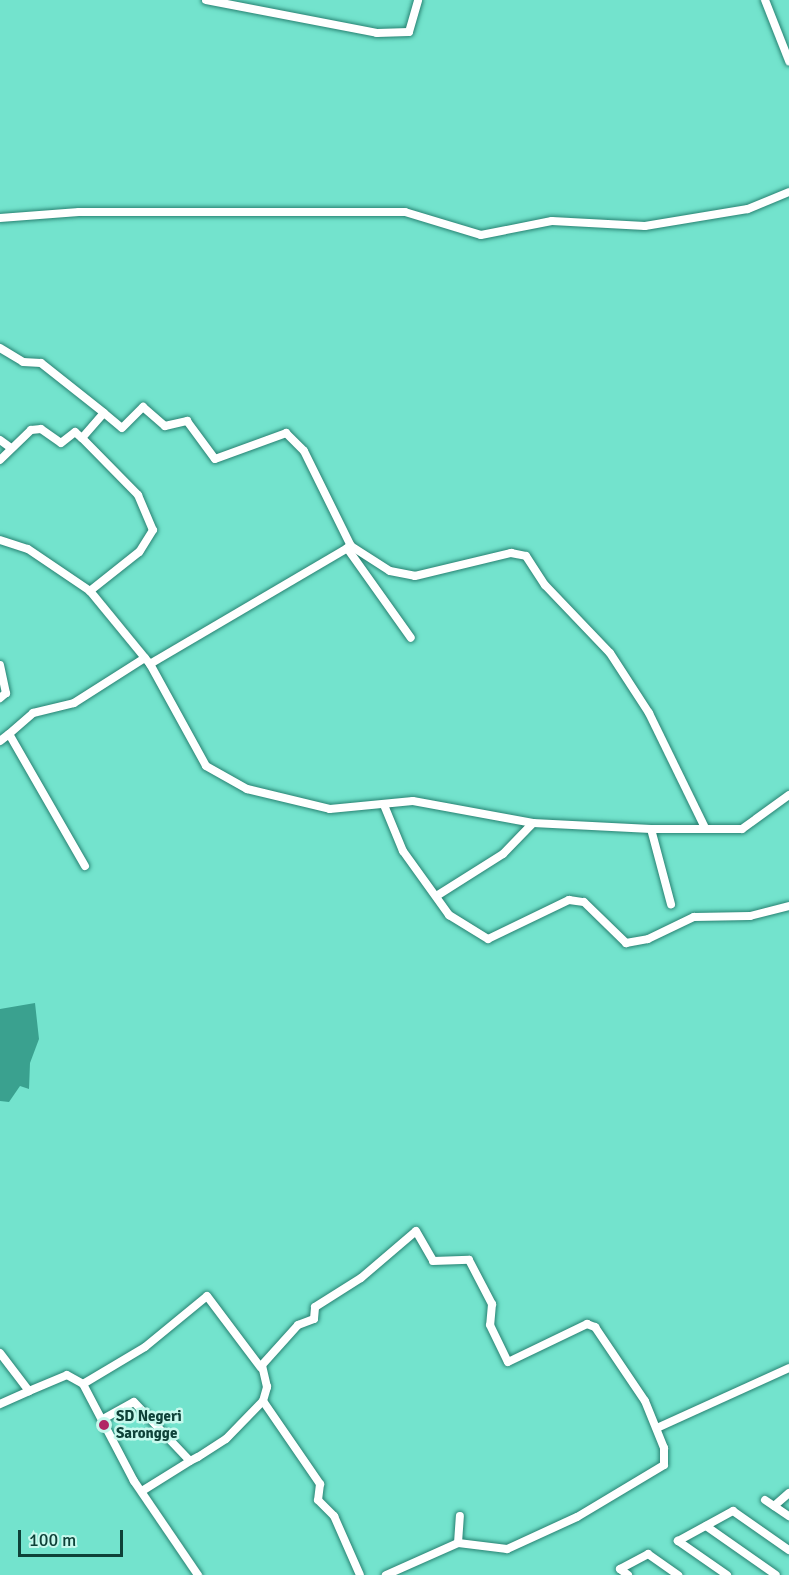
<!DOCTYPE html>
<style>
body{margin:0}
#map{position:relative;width:789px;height:1575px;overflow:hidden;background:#73e3cd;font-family:Signika,sans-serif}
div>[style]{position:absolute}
.water>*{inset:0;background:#3aa18f}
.roads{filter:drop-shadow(0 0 2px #288272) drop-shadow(0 0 2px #288272)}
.minor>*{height:8px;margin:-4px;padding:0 4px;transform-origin:4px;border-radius:4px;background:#fff}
.dots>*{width:16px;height:16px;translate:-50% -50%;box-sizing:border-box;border:3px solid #c6f9ed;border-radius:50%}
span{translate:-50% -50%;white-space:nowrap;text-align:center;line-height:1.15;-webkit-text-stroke:5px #c6f9ed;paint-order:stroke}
.poi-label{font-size:15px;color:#0e4138;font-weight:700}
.left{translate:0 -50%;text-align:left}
.scale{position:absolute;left:18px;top:1530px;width:105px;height:27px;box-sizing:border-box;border:3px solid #0e4138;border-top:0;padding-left:8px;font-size:18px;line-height:21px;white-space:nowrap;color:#0e4138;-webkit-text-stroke:4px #c6f9ed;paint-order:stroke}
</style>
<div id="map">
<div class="water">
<i style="clip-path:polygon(35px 1003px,39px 1039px,30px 1063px,29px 1089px,20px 1086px,9px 1102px,0 1101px,0 1009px)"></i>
</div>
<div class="roads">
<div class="minor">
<i style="left:206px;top:0;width:174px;rotate:10.9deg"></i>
<i style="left:377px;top:33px;width:32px;rotate:-2deg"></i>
<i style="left:409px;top:32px;width:33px;rotate:-74deg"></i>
<i style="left:765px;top:0;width:66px;rotate:68.5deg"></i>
<i style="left:0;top:218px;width:79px;rotate:-4.3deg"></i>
<i style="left:79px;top:212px;width:326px"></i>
<i style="left:405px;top:212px;width:79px;rotate:16.8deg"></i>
<i style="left:481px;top:235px;width:72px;rotate:-11.2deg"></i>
<i style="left:552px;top:221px;width:93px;rotate:3.1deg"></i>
<i style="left:645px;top:226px;width:104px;rotate:-9.4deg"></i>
<i style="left:748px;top:209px;width:44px;rotate:-22.5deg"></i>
<i style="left:0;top:348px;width:27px;rotate:31deg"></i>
<i style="left:23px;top:362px;width:18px;rotate:3deg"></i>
<i style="left:41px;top:363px;width:80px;rotate:38.4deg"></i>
<i style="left:82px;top:438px;width:80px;rotate:45.5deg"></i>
<i style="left:138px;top:495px;width:38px;rotate:67deg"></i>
<i style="left:153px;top:530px;width:26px;rotate:122deg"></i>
<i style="left:139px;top:552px;width:63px;rotate:141.5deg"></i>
<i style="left:0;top:440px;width:14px;rotate:36deg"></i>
<i style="left:0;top:460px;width:43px;rotate:-44.1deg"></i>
<i style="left:31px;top:430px;width:10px;rotate:-6deg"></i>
<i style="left:41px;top:429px;width:24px;rotate:35deg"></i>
<i style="left:61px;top:443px;width:18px;rotate:-38deg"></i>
<i style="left:75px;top:432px;width:9px;rotate:41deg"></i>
<i style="left:82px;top:438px;width:33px;rotate:-49deg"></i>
<i style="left:104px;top:413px;width:23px;rotate:40deg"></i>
<i style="left:122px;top:428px;width:30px;rotate:-45deg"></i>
<i style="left:143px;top:407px;width:29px;rotate:41deg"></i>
<i style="left:165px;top:426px;width:23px;rotate:-13deg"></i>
<i style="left:187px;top:421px;width:47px;rotate:53.6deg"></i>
<i style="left:215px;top:459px;width:76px;rotate:-20.1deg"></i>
<i style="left:286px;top:433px;width:25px;rotate:45deg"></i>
<i style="left:304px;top:451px;width:106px;rotate:63.7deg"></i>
<i style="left:351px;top:546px;width:46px;rotate:32.7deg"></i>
<i style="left:390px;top:571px;width:25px;rotate:11deg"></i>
<i style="left:415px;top:576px;width:99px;rotate:-13.5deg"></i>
<i style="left:511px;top:553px;width:15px;rotate:11deg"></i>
<i style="left:526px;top:556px;width:35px;rotate:57deg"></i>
<i style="left:545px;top:585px;width:94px;rotate:46.3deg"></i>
<i style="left:610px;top:653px;width:72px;rotate:57deg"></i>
<i style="left:649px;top:713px;width:126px;rotate:64deg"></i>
<i style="left:0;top:540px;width:29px;rotate:18deg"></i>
<i style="left:28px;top:549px;width:75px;rotate:34.1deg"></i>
<i style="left:90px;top:591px;width:94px;rotate:50.6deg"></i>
<i style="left:150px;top:664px;width:116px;rotate:61.2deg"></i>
<i style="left:206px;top:766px;width:47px;rotate:29.3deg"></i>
<i style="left:247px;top:789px;width:85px;rotate:13.5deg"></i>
<i style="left:330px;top:809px;width:83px;rotate:-5.5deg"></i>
<i style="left:413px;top:801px;width:122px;rotate:10.4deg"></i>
<i style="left:533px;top:823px;width:118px;rotate:2.9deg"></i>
<i style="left:651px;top:829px;width:91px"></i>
<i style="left:742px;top:829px;width:58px;rotate:-35.9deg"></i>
<i style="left:347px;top:548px;width:110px;rotate:54.6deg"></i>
<i style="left:150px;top:664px;width:233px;rotate:-30.4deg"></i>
<i style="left:0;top:665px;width:29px;rotate:78deg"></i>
<i style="left:6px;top:693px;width:8px;rotate:140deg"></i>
<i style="left:0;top:741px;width:11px;rotate:-38deg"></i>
<i style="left:384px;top:805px;width:50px;rotate:67.6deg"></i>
<i style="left:403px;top:851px;width:79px;rotate:54.3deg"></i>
<i style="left:449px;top:915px;width:46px;rotate:31.6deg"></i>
<i style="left:488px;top:939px;width:90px;rotate:-25.7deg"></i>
<i style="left:569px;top:900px;width:15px;rotate:8deg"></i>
<i style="left:584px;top:902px;width:59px;rotate:44.3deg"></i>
<i style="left:626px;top:943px;width:22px;rotate:-10deg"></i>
<i style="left:648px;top:939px;width:51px;rotate:-25.6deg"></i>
<i style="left:694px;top:917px;width:56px;rotate:-1deg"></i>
<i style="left:750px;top:916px;width:40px;rotate:-14.4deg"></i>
<i style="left:651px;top:829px;width:78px;rotate:75.1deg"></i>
<i style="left:85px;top:866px;width:152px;rotate:-119.9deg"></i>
<i style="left:9px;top:734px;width:32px;rotate:-41deg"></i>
<i style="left:33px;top:713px;width:42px;rotate:-13.7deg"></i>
<i style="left:74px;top:703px;width:84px;rotate:-32.4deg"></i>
<i style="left:438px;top:895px;width:77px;rotate:-32.2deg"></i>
<i style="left:503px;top:854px;width:43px;rotate:-45.9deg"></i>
<i style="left:0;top:1353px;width:48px;rotate:52.7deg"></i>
<i style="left:29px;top:1391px;width:41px;rotate:-22.8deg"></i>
<i style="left:67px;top:1375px;width:18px;rotate:29deg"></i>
<i style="left:83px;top:1384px;width:110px;rotate:62.3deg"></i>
<i style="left:134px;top:1481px;width:114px;rotate:55.8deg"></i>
<i style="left:83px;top:1384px;width:72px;rotate:-30.8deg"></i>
<i style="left:145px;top:1347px;width:80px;rotate:-39.4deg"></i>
<i style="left:207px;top:1296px;width:90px;rotate:53.1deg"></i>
<i style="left:263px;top:1401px;width:101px;rotate:55.5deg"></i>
<i style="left:320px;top:1484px;width:16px;rotate:97deg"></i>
<i style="left:318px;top:1500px;width:23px;rotate:45deg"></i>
<i style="left:334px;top:1516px;width:64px;rotate:66.2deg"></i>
<i style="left:0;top:1404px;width:32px;rotate:-24deg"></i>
<i style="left:103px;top:1419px;width:35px;rotate:-29deg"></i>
<i style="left:134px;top:1402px;width:81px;rotate:46.5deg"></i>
<i style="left:190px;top:1461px;width:9px;rotate:-27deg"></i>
<i style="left:198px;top:1457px;width:33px;rotate:-33deg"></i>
<i style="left:226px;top:1439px;width:53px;rotate:-45.8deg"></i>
<i style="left:263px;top:1401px;width:15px;rotate:-74deg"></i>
<i style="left:267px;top:1387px;width:23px;rotate:-103deg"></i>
<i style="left:262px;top:1365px;width:54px;rotate:-48deg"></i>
<i style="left:298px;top:1325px;width:17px;rotate:-21deg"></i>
<i style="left:314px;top:1319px;width:12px;rotate:-85deg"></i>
<i style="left:315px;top:1307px;width:54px;rotate:-32.2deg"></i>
<i style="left:361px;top:1278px;width:72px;rotate:-40.5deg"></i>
<i style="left:416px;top:1231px;width:34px;rotate:60deg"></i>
<i style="left:433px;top:1261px;width:36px;rotate:-2deg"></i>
<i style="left:469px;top:1260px;width:50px;rotate:62.4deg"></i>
<i style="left:492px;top:1304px;width:21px;rotate:95deg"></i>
<i style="left:490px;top:1325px;width:41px;rotate:64.1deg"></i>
<i style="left:508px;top:1362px;width:88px;rotate:-25.7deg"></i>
<i style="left:587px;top:1324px;width:9px;rotate:21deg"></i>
<i style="left:595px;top:1327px;width:89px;rotate:56deg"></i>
<i style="left:645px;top:1401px;width:51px;rotate:68deg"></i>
<i style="left:664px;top:1448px;width:17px;rotate:90deg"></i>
<i style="left:664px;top:1465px;width:101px;rotate:149.1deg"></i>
<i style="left:577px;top:1517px;width:77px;rotate:155.4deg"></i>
<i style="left:507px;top:1549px;width:49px;rotate:-173deg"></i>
<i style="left:458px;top:1543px;width:79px;rotate:156deg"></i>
<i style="left:657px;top:1428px;width:145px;rotate:-24.4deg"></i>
<i style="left:142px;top:1491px;width:57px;rotate:-32deg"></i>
<i style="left:765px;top:1500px;width:29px;rotate:34deg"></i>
<i style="left:774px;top:1506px;width:20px;rotate:-41deg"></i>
<i style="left:706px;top:1526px;width:85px;rotate:35deg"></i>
<i style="left:458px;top:1543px;width:27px;rotate:-86deg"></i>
<i style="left:628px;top:1575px;width:10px;rotate:-143deg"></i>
<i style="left:620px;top:1569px;width:32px;rotate:-28deg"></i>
<i style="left:648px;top:1554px;width:37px;rotate:35deg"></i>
<i style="left:727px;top:1575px;width:60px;rotate:-145.2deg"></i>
<i style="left:678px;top:1541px;width:63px;rotate:-28.6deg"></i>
<i style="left:733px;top:1511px;width:68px;rotate:34.9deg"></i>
</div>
</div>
<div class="dots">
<i style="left:104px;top:1425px;background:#b12664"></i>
</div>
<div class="poi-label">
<span class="left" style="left:116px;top:1425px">SD Negeri<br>Sarongge</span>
</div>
<div class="scale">100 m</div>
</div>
